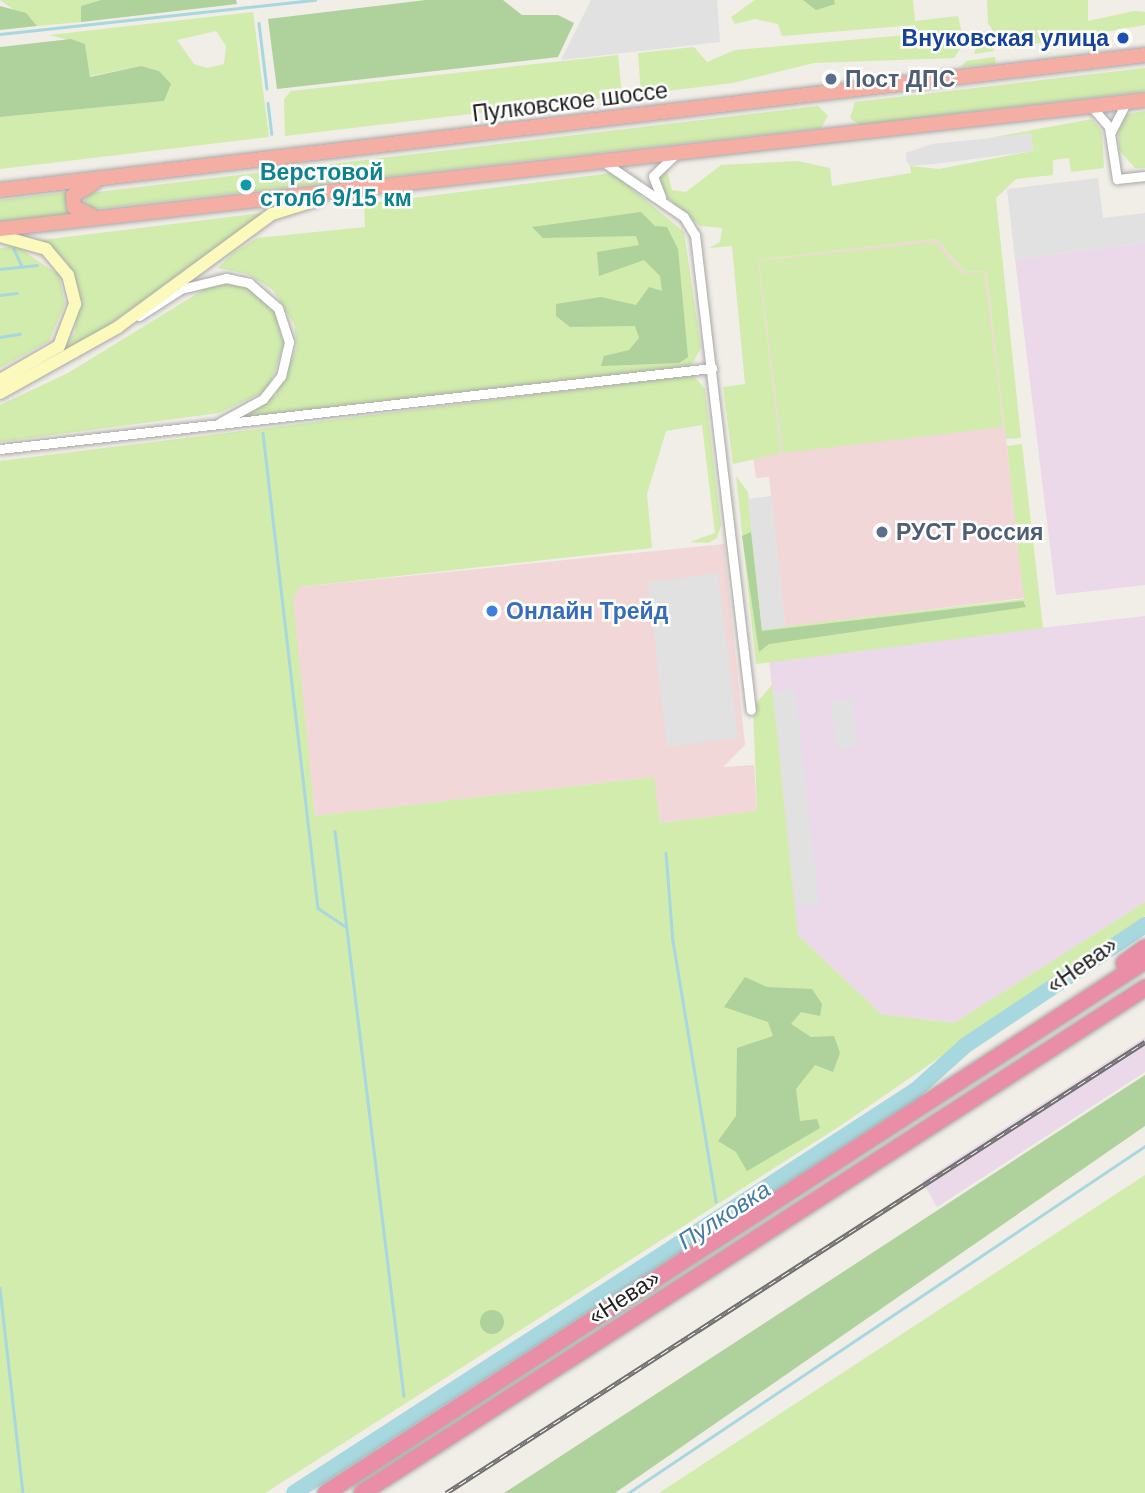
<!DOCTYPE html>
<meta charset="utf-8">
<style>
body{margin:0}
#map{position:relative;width:1145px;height:1493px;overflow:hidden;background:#f1ede7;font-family:Arial,sans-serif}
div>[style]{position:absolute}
.commercial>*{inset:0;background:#f2d7d8}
.industrial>*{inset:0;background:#ebd9e9}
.grass>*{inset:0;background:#d1ecad}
.forest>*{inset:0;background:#afd19b}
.round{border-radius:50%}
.parking>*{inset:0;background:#e1e1e1}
.stream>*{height:2.5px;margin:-1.25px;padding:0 1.25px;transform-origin:1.25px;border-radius:1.25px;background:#a7d7df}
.river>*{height:16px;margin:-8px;padding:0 8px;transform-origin:8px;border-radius:8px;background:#a7d7df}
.roads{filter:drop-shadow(0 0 2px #a8a8a8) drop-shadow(0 0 2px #a8a8a8)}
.minor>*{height:9px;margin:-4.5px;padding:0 4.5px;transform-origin:4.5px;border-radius:4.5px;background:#fff}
.secondary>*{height:12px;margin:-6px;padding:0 6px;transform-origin:6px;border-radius:6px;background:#fbf9bc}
.trunk>*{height:14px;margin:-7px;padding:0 7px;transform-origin:7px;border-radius:7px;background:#f4aea3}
.motorway>*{height:16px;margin:-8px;padding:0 8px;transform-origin:8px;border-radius:8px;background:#e98ea6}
.rail>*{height:5px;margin-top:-2.5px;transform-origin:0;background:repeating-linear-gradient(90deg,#fff 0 8px,#6f6f6f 0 16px);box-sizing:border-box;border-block:2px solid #6f6f6f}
.dots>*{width:19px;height:19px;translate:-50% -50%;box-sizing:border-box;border:4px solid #fff;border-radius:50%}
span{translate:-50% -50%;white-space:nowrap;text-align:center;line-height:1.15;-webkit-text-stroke:5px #fff;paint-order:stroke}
.transit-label{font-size:23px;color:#164399;font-weight:700}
.right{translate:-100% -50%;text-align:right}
.service-label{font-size:23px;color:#4e5e75;font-weight:700}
.left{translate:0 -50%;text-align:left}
.street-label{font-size:23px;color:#212121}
.culture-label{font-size:23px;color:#0d838f;font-weight:700}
.shop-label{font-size:23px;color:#366cbe;font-weight:700}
.water-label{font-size:24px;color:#447ba4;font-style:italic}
</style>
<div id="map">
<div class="commercial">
<i style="clip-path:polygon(936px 239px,965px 272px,986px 271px,1025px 598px,785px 627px,769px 477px,756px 478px,753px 456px,781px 453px,758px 260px)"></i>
<i style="clip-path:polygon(724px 544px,745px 745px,723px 767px,754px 765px,757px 811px,660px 823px,653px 777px,315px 816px,292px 600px,299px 587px)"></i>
</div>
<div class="industrial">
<i style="clip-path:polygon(1145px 243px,1145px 585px,1056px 595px,1015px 259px)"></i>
<i style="clip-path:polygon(1145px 616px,1145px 902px,954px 1023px,881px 1014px,798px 935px,769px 659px)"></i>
<i style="clip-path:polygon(1145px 1037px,1145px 1072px,937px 1207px,922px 1181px)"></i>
</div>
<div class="grass">
<i style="clip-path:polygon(0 0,101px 0,81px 6px,81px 22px,37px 26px)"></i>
<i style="clip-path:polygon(755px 0,913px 0,915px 21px,958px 16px,964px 43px,954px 58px,814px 63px,733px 83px,641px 94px,638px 53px,694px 47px,707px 62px,735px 50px,918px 34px,915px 25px,782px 36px,778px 24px,755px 19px,735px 24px,731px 17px)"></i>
<i style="clip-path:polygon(987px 0,1088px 0,1088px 21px,1134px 11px,1145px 12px,1145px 25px,1005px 49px,988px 23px)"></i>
<i style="clip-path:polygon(evenodd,253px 12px,269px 137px,0 169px,0 117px,164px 101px,159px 71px,141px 66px,90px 76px,85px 44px,49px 35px,253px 12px,216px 31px,226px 46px,224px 64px,207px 68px,194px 64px,177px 40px,216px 31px)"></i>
<i style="clip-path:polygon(984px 31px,994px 51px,974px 54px,980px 32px)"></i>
<i style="clip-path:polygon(618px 55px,622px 96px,285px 136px,284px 99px,291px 91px)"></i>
<i style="clip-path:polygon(995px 57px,996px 64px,961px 67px,966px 61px)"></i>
<i style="clip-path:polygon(1145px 68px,1145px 91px,859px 125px,850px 118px,855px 102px)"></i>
<i style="clip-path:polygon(818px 106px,828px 116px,821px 128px,94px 209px,84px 203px,89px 193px)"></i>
<i style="clip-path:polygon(1145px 111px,1145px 168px,1135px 168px,1119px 150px,1118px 125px,1123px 115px)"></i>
<i style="clip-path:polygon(1092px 119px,1102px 132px,1104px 168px,1071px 172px,1069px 158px,1053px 160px,1053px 175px,1016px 179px,996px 198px,1021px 438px,1006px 439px,986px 271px,965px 272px,936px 239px,758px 260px,781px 453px,733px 464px,723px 387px,745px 384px,732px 246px,709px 248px,720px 242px,722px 228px,700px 226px,666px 196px,657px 188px,659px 173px,667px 171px,672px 190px,686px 192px,721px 165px,797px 161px,830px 168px,832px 186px,911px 173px,910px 166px,939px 169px,1033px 151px,1031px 134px,989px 138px)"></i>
<i style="clip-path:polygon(613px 173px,684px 232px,701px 348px,691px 366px,238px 418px,276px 395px,297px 347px,294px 324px,273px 290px,247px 274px,218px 268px,233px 253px,257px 238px,365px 227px,364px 204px)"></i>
<i style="clip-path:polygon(67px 192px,69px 214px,0 222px,0 200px)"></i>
<i style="clip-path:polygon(263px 213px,80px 346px,59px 353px,75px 333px,78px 287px,67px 262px,42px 240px)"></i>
<i style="clip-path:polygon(934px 242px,963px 274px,984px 272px,1003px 427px,783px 453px,759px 261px)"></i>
<i style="clip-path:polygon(16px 246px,59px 275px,65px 304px,49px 341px,0 368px,0 248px)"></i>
<i style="clip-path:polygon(216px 282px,248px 287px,276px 312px,284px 345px,268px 390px,219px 413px,0 442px,0 405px,68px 373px)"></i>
<i style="clip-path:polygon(693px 375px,705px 389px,721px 525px,717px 538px,708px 543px,690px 542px,715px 533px,702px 425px,666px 431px,647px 494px,652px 548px,299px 587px,293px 600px,315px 816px,654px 777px,660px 823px,757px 811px,753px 707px,772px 685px,798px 935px,881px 1014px,954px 1023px,1145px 902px,1145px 916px,840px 1126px,265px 1493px,0 1493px,0 461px)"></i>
<i style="clip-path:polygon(1022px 444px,1043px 628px,756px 664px,736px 476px,748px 492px,763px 629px,1024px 599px,1007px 446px)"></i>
<i style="clip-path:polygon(1145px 1175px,1145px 1493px,659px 1493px)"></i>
</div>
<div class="forest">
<i style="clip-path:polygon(101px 0,236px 0,237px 4px,81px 22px,81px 6px)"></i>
<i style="clip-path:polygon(426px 0,503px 0,522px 15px,558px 15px,574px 23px,558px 57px,277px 89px,268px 19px)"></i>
<i style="clip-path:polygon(803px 0,834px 0,835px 4px,816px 10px)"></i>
<i style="clip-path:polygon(0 6px,26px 13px,37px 26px,0 30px)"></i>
<i style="clip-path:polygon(71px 39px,85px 44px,90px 77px,141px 66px,159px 71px,171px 84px,164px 101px,0 117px,0 47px)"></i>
<i style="clip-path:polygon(641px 212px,655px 226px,667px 227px,678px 249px,688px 357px,679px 363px,601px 366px,604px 356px,629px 350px,639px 338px,635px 326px,570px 327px,556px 316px,556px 304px,601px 297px,636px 305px,649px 287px,662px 291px,660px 276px,644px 260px,599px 276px,597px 252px,639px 245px,636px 236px,543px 238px,532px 227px)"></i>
<i style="clip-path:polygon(751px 532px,762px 631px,1023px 601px,1026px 607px,769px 644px,759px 652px,742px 536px)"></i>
<i style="clip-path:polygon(745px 977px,767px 987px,812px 989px,822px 1004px,820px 1016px,801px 1012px,791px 1024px,811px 1037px,834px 1036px,840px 1053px,833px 1072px,815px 1065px,796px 1089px,800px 1121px,817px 1119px,820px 1128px,747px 1171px,736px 1152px,718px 1141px,736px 1116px,737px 1048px,773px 1036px,768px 1022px,724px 1007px)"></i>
<i style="clip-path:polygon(1145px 1075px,1145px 1126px,615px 1493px,504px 1493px)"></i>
<i class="round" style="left:480px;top:1310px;width:24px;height:24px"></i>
</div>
<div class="parking">
<i style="clip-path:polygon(591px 0,717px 0,720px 42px,561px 60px)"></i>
<i style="clip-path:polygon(1031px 134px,1033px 151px,935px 164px,910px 166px,906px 160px,906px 153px,932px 144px)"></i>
<i style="clip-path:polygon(1098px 178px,1103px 218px,1145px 213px,1145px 243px,1015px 259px,1007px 189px)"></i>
<i style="clip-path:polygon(771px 496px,785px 627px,762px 630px,748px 499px)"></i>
<i style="clip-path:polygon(718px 573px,738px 738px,667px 747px,648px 582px)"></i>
<i style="clip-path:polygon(795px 689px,819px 904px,797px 906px,773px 692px)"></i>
<i style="clip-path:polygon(852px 698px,858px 746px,837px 749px,830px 701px)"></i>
</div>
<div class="stream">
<i style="left:259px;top:23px;width:66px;rotate:83.1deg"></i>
<i style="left:0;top:34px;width:317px;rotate:-6.2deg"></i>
<i style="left:268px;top:103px;width:31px;rotate:83deg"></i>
<i style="left:14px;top:249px;width:19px;rotate:65deg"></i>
<i style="left:0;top:269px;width:37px;rotate:-6deg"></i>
<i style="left:0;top:295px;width:17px;rotate:-7deg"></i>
<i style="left:0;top:337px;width:20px;rotate:-9deg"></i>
<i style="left:263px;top:433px;width:478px;rotate:83.4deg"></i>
<i style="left:318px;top:908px;width:32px;rotate:34deg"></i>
<i style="left:335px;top:831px;width:569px;rotate:83.04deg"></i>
<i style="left:666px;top:853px;width:88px;rotate:85.5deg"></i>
<i style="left:673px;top:941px;width:264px;rotate:80.6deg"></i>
<i style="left:0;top:1288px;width:206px;rotate:83.6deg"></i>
<i style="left:628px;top:1493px;width:623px;rotate:-33.87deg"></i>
</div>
<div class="river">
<i style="left:294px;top:1493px;width:741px;rotate:-32.94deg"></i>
<i style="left:916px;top:1090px;width:67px;rotate:-42deg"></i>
<i style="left:966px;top:1045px;width:216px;rotate:-33.8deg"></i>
</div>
<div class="roads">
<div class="minor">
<i style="left:1091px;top:106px;width:28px;rotate:49deg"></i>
<i style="left:1109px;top:127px;width:53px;rotate:81.3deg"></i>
<i style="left:1117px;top:179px;width:28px;rotate:-6deg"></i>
<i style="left:1111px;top:132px;width:34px;rotate:-63deg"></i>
<i style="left:602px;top:161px;width:99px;rotate:34.3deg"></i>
<i style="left:684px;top:217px;width:21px;rotate:59deg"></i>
<i style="left:695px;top:235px;width:478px;rotate:83.3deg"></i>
<i style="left:661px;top:197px;width:22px;rotate:-111deg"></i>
<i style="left:653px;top:176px;width:29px;rotate:-44deg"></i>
<i style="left:139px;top:316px;width:50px;rotate:-32.7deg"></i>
<i style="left:181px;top:289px;width:46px;rotate:-13.7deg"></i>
<i style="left:226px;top:278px;width:24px;rotate:12deg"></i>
<i style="left:249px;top:283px;width:38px;rotate:41deg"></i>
<i style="left:278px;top:308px;width:36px;rotate:72deg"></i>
<i style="left:289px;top:342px;width:35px;rotate:103deg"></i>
<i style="left:281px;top:376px;width:29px;rotate:128deg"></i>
<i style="left:263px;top:399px;width:48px;rotate:151.3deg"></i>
<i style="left:0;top:449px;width:717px;rotate:-6.49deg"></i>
</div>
<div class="secondary">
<i style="left:0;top:236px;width:48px;rotate:15.8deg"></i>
<i style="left:46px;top:249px;width:34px;rotate:50deg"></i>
<i style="left:68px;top:275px;width:30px;rotate:76deg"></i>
<i style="left:75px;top:304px;width:45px;rotate:110.9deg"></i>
<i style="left:59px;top:346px;width:68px;rotate:150deg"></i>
<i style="left:0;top:393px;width:135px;rotate:-29.2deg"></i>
<i style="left:118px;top:327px;width:191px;rotate:-36.3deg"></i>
<i style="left:272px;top:214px;width:47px;rotate:-17.3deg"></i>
</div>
<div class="trunk">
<i style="left:0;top:190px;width:1153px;rotate:-6.72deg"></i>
<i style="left:91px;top:215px;width:19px;rotate:-155deg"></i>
<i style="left:74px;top:207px;width:11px;rotate:-95deg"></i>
<i style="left:73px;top:196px;width:25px;rotate:-32deg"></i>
<i style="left:0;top:229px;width:1152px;rotate:-6.43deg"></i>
</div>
<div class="motorway">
<i style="left:1124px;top:963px;width:26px;rotate:-36deg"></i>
<i style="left:326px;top:1493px;width:977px;rotate:-33.01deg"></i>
<i style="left:362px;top:1493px;width:932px;rotate:-32.82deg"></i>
</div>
</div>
<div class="rail">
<i style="left:446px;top:1493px;width:832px;rotate:-32.83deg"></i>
</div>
<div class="dots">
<i style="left:1123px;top:38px;background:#1a4fb4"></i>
<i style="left:831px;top:79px;background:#5c6f8a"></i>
<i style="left:246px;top:185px;background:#0f9aa8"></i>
<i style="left:882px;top:532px;background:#5c6f8a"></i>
<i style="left:492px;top:611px;background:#3f7fe0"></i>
</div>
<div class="transit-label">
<span class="right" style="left:1109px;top:38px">Внуковская улица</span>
</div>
<div class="service-label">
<span class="left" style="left:845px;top:79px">Пост ДПС</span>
<span class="left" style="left:896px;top:532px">РУСТ Россия</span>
</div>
<div class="street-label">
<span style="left:570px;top:102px;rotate:-7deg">Пулковское шоссе</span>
<span style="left:1082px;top:965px;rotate:-35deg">«Нева»</span>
<span style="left:624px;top:1297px;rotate:-33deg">«Нева»</span>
</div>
<div class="culture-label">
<span class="left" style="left:260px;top:185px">Верстовой<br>столб 9/15 км</span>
</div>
<div class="shop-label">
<span class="left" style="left:506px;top:611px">Онлайн Трейд</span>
</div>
<div class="water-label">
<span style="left:724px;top:1215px;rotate:-33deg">Пулковка</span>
</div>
</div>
